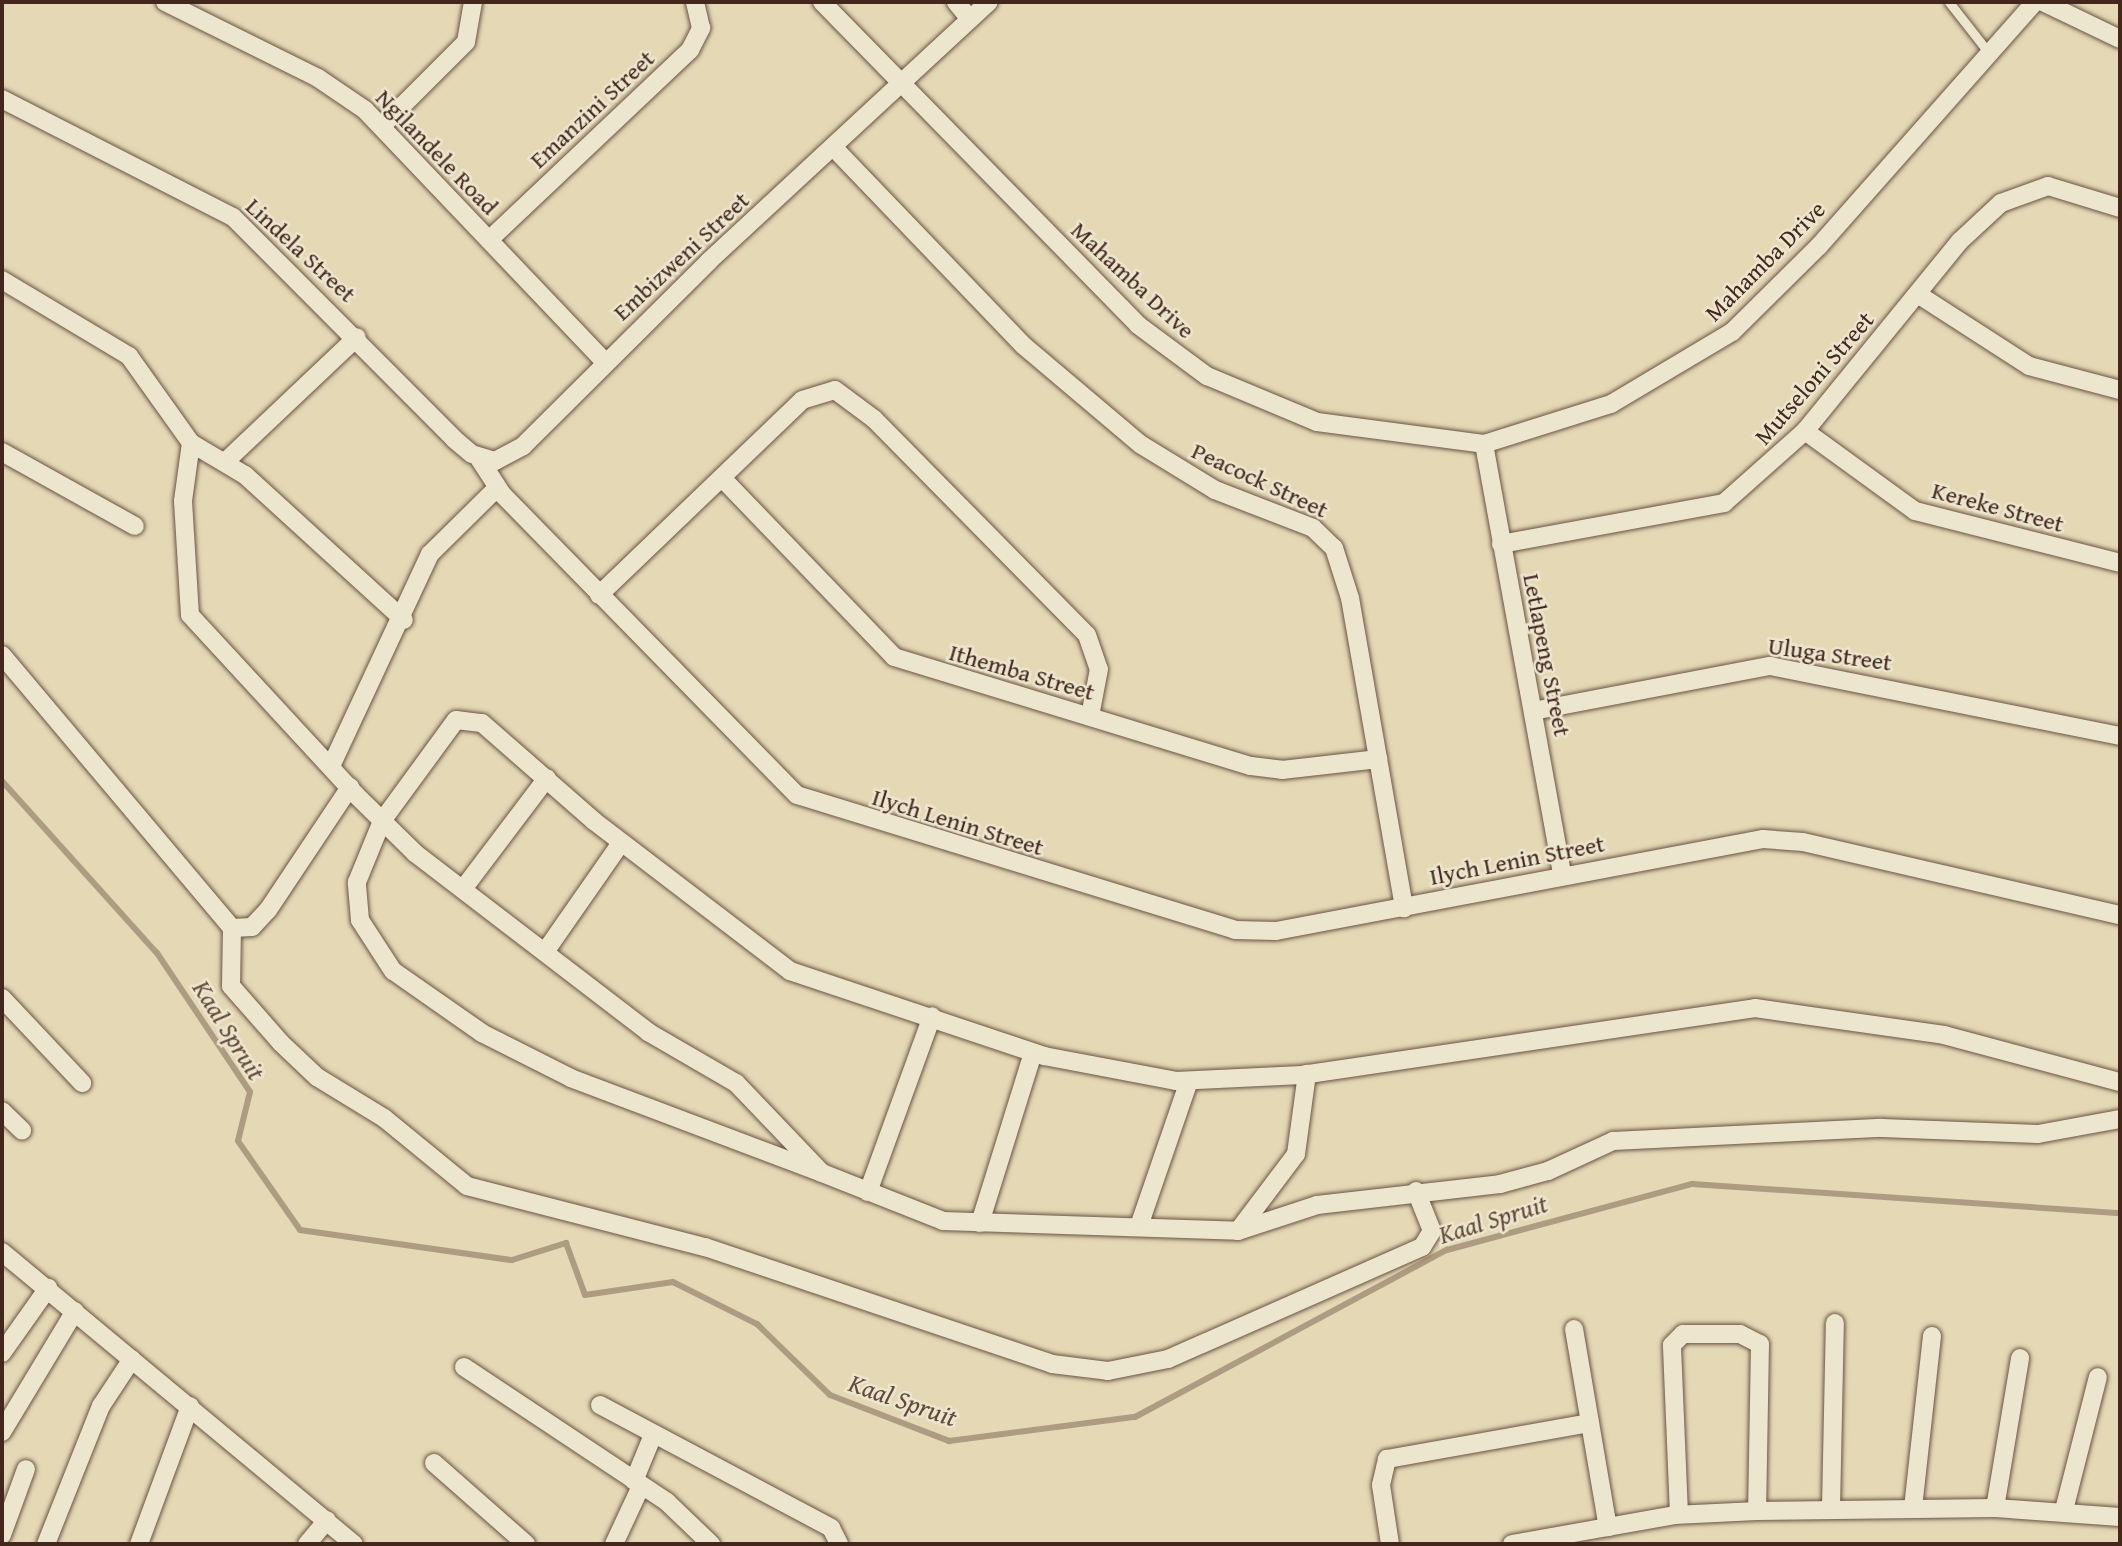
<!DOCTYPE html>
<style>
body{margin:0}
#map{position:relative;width:2122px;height:1546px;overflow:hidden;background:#e4d8b5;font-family:"Gentium Book Plus",serif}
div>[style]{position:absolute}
.stream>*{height:6px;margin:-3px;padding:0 3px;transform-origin:3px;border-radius:3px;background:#ad9c81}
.roads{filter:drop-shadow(0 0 2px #6b5343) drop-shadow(0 0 2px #6b5343)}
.lane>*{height:9px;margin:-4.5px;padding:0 4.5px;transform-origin:4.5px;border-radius:4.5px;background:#ede6cf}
.street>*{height:18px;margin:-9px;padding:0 9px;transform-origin:9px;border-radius:9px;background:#ede6cf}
span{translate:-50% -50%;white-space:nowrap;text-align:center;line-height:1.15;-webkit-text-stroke:5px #ede6cf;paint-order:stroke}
.street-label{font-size:24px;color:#43271d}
.water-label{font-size:26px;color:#634a3b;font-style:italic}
.frame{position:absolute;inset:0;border:4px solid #43271d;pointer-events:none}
</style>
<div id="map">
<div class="stream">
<i style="left:2px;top:781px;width:232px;rotate:48deg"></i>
<i style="left:157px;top:953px;width:167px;rotate:56.2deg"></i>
<i style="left:250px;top:1092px;width:50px;rotate:103.8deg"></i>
<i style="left:238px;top:1141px;width:108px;rotate:55.1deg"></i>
<i style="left:300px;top:1230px;width:214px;rotate:8.1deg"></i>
<i style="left:512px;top:1260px;width:57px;rotate:-17.5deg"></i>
<i style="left:566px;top:1243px;width:55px;rotate:69.9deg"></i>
<i style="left:585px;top:1295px;width:89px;rotate:-8.4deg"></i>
<i style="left:673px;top:1282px;width:94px;rotate:26.6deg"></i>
<i style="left:757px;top:1324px;width:102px;rotate:44.2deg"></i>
<i style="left:830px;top:1395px;width:128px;rotate:21.1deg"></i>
<i style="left:949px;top:1441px;width:188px;rotate:-7.4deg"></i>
<i style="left:1135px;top:1417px;width:354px;rotate:-28.2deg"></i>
<i style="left:1447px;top:1250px;width:254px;rotate:-15.1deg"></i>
<i style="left:1692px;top:1184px;width:429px;rotate:3.9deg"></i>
</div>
<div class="roads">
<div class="lane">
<i style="left:1949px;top:2px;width:65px;rotate:51.9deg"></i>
</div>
<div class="street">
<i style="left:165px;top:2px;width:171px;rotate:26.4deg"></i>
<i style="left:318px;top:78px;width:57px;rotate:34.2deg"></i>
<i style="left:365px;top:110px;width:347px;rotate:46.4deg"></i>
<i style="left:822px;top:2px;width:452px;rotate:45.6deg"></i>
<i style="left:1138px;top:325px;width:86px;rotate:36.5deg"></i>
<i style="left:1207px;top:376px;width:119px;rotate:22.7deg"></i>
<i style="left:1317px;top:422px;width:168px;rotate:7.5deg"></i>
<i style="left:1484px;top:444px;width:133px;rotate:-17.5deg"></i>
<i style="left:1611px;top:404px;width:141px;rotate:-30.8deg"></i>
<i style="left:1732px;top:332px;width:122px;rotate:-44.7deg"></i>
<i style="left:1819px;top:246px;width:326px;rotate:-48.5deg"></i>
<i style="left:956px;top:2px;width:22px;rotate:51deg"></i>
<i style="left:2043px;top:2px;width:85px;rotate:25.7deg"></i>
<i style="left:2px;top:99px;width:259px;rotate:27.1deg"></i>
<i style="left:233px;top:217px;width:313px;rotate:45.1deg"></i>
<i style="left:454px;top:439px;width:23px;rotate:40deg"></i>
<i style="left:472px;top:454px;width:24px;rotate:17deg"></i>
<i style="left:495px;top:461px;width:32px;rotate:-28deg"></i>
<i style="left:523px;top:446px;width:262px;rotate:-44.8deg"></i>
<i style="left:709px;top:261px;width:381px;rotate:-42.8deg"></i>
<i style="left:382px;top:126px;width:119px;rotate:-45deg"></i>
<i style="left:466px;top:42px;width:41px;rotate:-80.1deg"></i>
<i style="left:835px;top:149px;width:273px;rotate:46.2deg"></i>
<i style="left:1024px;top:346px;width:152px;rotate:40.2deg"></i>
<i style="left:1140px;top:444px;width:88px;rotate:31.5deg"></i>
<i style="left:1215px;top:490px;width:105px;rotate:21.2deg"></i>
<i style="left:1313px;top:528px;width:29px;rotate:44deg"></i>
<i style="left:1334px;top:548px;width:52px;rotate:72.3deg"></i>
<i style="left:1350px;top:598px;width:315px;rotate:80.1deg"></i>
<i style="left:489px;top:240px;width:277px;rotate:-43.4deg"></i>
<i style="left:690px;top:50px;width:25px;rotate:-63deg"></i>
<i style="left:701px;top:28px;width:27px;rotate:-103deg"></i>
<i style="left:2px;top:280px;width:148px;rotate:30.9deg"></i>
<i style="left:129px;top:356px;width:107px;rotate:54.5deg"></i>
<i style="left:191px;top:443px;width:63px;rotate:30.7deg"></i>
<i style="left:245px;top:475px;width:215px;rotate:42.4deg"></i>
<i style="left:1919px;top:295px;width:131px;rotate:32.8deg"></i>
<i style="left:2029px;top:366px;width:94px;rotate:14.8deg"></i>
<i style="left:1805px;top:431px;width:136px;rotate:36deg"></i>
<i style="left:1915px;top:511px;width:211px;rotate:14.2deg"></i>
<i style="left:191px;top:443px;width:59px;rotate:97.9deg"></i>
<i style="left:183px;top:501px;width:114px;rotate:86.5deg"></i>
<i style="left:190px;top:615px;width:245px;rotate:47.3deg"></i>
<i style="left:356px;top:795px;width:83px;rotate:44.5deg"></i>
<i style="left:415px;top:853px;width:294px;rotate:37.5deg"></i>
<i style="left:648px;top:1032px;width:102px;rotate:30.1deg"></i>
<i style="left:736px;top:1083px;width:124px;rotate:46.3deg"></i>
<i style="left:822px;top:1173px;width:130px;rotate:21.6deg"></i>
<i style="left:943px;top:1221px;width:295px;rotate:1.9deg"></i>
<i style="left:1238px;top:1231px;width:83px;rotate:-18.2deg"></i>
<i style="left:1317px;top:1205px;width:184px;rotate:-6.5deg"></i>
<i style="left:1500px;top:1184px;width:50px;rotate:-15.2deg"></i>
<i style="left:1548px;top:1171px;width:72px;rotate:-24.8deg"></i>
<i style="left:1613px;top:1141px;width:269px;rotate:-2.8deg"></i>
<i style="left:1882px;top:1128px;width:156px;rotate:2.2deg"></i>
<i style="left:2038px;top:1134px;width:83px;rotate:-10.4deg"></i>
<i style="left:1484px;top:444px;width:437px;rotate:79.7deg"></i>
<i style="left:2px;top:452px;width:152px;rotate:29.1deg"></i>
<i style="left:478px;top:457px;width:44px;rotate:57deg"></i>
<i style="left:502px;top:494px;width:421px;rotate:45.6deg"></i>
<i style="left:797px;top:795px;width:458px;rotate:17.1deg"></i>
<i style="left:1235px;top:930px;width:41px;rotate:1.4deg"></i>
<i style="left:1276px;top:931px;width:496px;rotate:-10.7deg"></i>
<i style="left:1763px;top:839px;width:40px;rotate:4.3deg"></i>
<i style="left:1803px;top:842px;width:325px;rotate:13deg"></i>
<i style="left:226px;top:461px;width:180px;rotate:-43.4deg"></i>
<i style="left:723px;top:479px;width:247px;rotate:46.1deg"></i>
<i style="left:894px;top:657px;width:373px;rotate:17deg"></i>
<i style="left:1251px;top:766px;width:31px;rotate:7deg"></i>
<i style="left:1282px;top:770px;width:97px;rotate:-6.5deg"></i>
<i style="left:1501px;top:544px;width:227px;rotate:-10.4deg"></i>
<i style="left:1724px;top:503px;width:108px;rotate:-41.6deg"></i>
<i style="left:1805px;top:431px;width:245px;rotate:-50.8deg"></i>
<i style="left:1960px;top:241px;width:56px;rotate:-42.8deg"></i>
<i style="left:2001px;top:203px;width:50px;rotate:-19.9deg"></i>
<i style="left:2048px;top:186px;width:75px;rotate:17deg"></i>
<i style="left:599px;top:595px;width:281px;rotate:-43.8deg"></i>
<i style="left:802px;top:400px;width:34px;rotate:-17deg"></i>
<i style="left:835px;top:390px;width:49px;rotate:36.6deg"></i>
<i style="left:874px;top:419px;width:303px;rotate:45.4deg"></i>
<i style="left:1087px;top:635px;width:36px;rotate:71deg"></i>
<i style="left:1099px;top:669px;width:48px;rotate:100.8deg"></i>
<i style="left:2px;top:655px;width:357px;rotate:49.9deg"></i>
<i style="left:232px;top:928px;width:20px;rotate:-3deg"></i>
<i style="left:252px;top:927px;width:23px;rotate:-47deg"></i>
<i style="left:268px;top:910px;width:148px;rotate:-56.3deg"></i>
<i style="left:1533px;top:711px;width:241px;rotate:-10.8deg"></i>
<i style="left:1770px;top:666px;width:357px;rotate:11.3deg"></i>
<i style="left:332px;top:764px;width:232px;rotate:-65deg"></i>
<i style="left:430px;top:554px;width:94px;rotate:-44.6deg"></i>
<i style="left:463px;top:889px;width:139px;rotate:-52.9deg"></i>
<i style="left:232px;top:928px;width:58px;rotate:91deg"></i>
<i style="left:231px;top:986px;width:76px;rotate:48.7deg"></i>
<i style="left:281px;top:1043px;width:50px;rotate:43.4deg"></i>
<i style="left:317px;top:1077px;width:79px;rotate:31.5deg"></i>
<i style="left:384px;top:1118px;width:107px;rotate:39.3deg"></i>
<i style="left:467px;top:1186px;width:246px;rotate:14.4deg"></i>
<i style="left:705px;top:1247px;width:366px;rotate:18.6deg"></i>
<i style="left:1052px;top:1364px;width:56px;rotate:7.1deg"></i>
<i style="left:1108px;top:1371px;width:61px;rotate:-11.3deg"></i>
<i style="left:1168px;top:1359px;width:278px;rotate:-23.8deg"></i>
<i style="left:1422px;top:1247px;width:19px;rotate:-58deg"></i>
<i style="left:1432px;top:1231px;width:43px;rotate:-111.8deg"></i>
<i style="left:547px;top:949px;width:129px;rotate:-55.1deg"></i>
<i style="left:2px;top:998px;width:117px;rotate:46.7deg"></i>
<i style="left:2px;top:1111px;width:28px;rotate:44deg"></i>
<i style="left:822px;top:1173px;width:268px;rotate:-159.3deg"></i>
<i style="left:571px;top:1078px;width:100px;rotate:-153.2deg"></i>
<i style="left:482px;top:1033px;width:108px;rotate:-145.1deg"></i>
<i style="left:393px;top:971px;width:61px;rotate:-122.9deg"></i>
<i style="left:360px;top:920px;width:38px;rotate:-95deg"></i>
<i style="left:357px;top:882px;width:66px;rotate:-67.7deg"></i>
<i style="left:382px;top:821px;width:125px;rotate:-53.8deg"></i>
<i style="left:456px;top:720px;width:26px;rotate:7deg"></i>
<i style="left:482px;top:723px;width:149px;rotate:41.2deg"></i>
<i style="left:594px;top:821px;width:247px;rotate:37.4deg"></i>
<i style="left:790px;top:971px;width:268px;rotate:18.5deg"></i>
<i style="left:1044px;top:1056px;width:134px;rotate:10.7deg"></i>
<i style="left:1176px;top:1081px;width:126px;rotate:-2.7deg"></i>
<i style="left:1302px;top:1075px;width:458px;rotate:-8.4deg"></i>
<i style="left:1755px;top:1008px;width:191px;rotate:8.1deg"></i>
<i style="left:1944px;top:1035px;width:182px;rotate:15deg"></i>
<i style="left:868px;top:1192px;width:187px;rotate:-70deg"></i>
<i style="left:980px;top:1223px;width:178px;rotate:-72.7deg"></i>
<i style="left:1139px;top:1226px;width:153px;rotate:-71deg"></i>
<i style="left:1238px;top:1231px;width:96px;rotate:-53deg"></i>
<i style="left:1296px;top:1154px;width:81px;rotate:-82.2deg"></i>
<i style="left:2px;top:1252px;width:457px;rotate:39.7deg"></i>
<i style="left:1574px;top:1329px;width:201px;rotate:80.3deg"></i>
<i style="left:2px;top:1353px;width:80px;rotate:-54.7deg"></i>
<i style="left:464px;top:1367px;width:244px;rotate:33.6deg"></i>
<i style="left:667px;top:1502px;width:61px;rotate:43.7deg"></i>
<i style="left:600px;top:1405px;width:262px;rotate:28deg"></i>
<i style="left:831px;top:1528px;width:18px;rotate:63deg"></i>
<i style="left:2px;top:1432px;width:141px;rotate:-58.9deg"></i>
<i style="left:434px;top:1463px;width:123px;rotate:41.4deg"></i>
<i style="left:634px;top:1481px;width:50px;rotate:-67.6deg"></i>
<i style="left:1831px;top:1508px;width:185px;rotate:-88.8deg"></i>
<i style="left:1913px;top:1508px;width:173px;rotate:-83.7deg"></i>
<i style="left:1995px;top:1508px;width:152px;rotate:-80.5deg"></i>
<i style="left:2064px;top:1510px;width:137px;rotate:-75.7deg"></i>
<i style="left:1679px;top:1514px;width:169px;rotate:-92.4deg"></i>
<i style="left:1672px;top:1345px;width:16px;rotate:-45deg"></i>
<i style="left:1683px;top:1334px;width:57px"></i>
<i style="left:1740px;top:1334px;width:22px;rotate:27deg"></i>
<i style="left:1760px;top:1344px;width:167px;rotate:91deg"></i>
<i style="left:2px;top:1535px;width:70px;rotate:-70deg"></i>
<i style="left:46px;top:1544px;width:149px;rotate:-68.3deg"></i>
<i style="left:101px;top:1406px;width:56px;rotate:-56.6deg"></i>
<i style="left:139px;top:1544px;width:147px;rotate:-69.7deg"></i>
<i style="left:307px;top:1544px;width:31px;rotate:-50deg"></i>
<i style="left:614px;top:1544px;width:64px;rotate:-65deg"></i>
<i style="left:1390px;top:1544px;width:60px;rotate:-98.7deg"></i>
<i style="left:1381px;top:1485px;width:27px;rotate:-77deg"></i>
<i style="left:1387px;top:1459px;width:206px;rotate:-10.1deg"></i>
<i style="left:1512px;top:1544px;width:165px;rotate:-10.1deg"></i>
<i style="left:1674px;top:1515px;width:83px;rotate:-2.8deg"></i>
<i style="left:1757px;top:1511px;width:238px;rotate:-0.7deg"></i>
<i style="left:1995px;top:1508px;width:125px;rotate:4.1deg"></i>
</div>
</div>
<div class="street-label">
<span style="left:592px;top:109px;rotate:-43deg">Emanzini Street</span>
<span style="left:437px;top:152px;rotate:46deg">Ngilandele Road</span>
<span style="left:301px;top:250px;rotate:43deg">Lindela Street</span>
<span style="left:681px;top:256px;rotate:-43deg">Embizweni Street</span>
<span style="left:1765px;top:261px;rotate:-45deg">Mahamba Drive</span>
<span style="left:1133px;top:280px;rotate:43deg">Mahamba Drive</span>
<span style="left:1814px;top:378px;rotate:-49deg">Mutseloni Street</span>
<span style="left:1260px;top:480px;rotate:25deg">Peacock Street</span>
<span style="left:1998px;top:507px;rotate:15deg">Kereke Street</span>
<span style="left:1830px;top:654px;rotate:8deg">Uluga Street</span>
<span style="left:1547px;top:655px;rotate:79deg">Letlapeng Street</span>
<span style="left:1022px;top:672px;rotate:16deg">Ithemba Street</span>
<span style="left:958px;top:822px;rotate:17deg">Ilych Lenin Street</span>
<span style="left:1517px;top:860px;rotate:-11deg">Ilych Lenin Street</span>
</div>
<div class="water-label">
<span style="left:229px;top:1030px;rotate:58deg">Kaal Spruit</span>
<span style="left:1493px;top:1219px;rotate:-17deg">Kaal Spruit</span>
<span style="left:903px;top:1400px;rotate:19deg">Kaal Spruit</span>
</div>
<div class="frame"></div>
</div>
